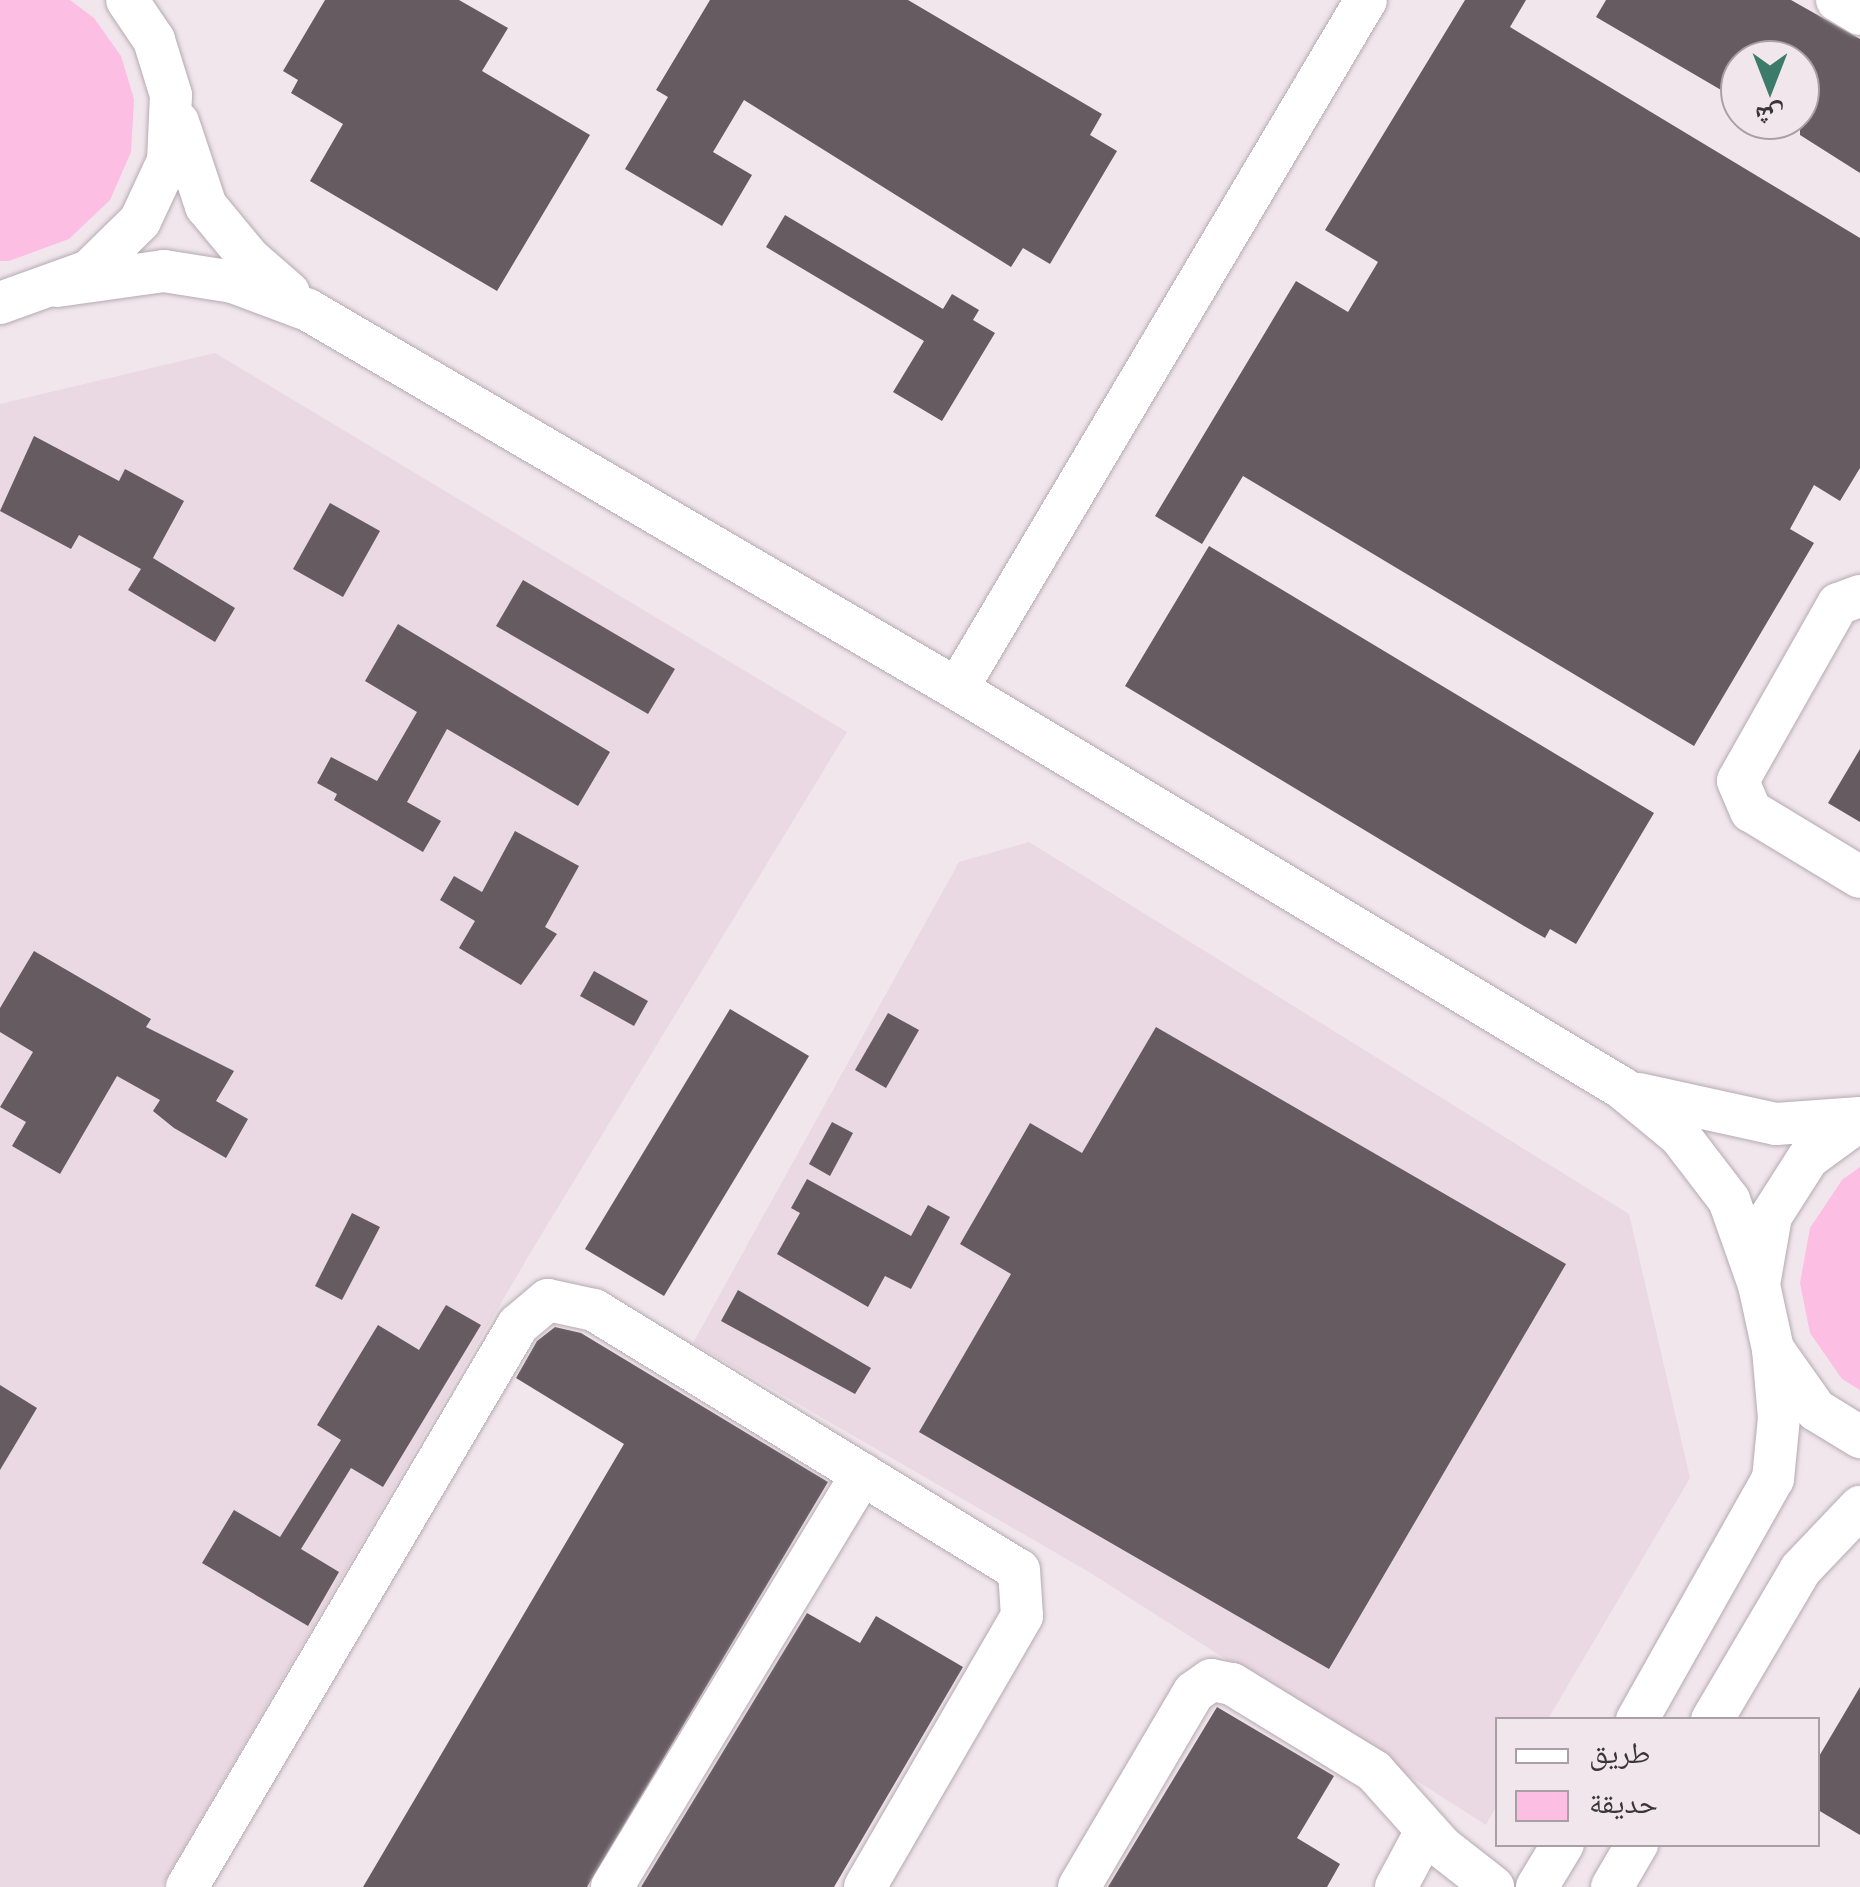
<!DOCTYPE html>
<meta charset="utf-8">
<style>
body{margin:0}
#map{position:relative;width:1860px;height:1887px;overflow:hidden;background:#f1e6ec;font-family:"Playfair Display","Noto Naskh Arabic",serif}
div>[style]{position:absolute}
.built>*{inset:0;background:#ead8e3}
.green>*{inset:0;background:#fcbee3}
.building>*{inset:0;background:#655b60}
.roads{filter:drop-shadow(0 0 2px #b5aab0) drop-shadow(0 0 2px #b5aab0)}
.minor>*{height:42px;margin:-21px;padding:0 21px;transform-origin:21px;border-radius:21px;background:#fff}
span{translate:-50% -50%;white-space:nowrap;text-align:center;line-height:1.15;-webkit-text-stroke:10px #f1e6ec;paint-order:stroke}
.legend{position:absolute;left:1495px;top:1717px;width:325px;height:130px;box-sizing:border-box;background:#f1e6ec;border:2px solid #a8a0a4;margin:0;padding:12px 18px;list-style:none;font-size:30px;color:#3a3638}
.legend li{display:flex;align-items:center;gap:20px;height:50px}
.legend b{width:50px;border:2px solid #a8a0a4}
.north{position:absolute;left:1720px;top:40px;width:100px;height:100px;box-sizing:border-box;background:#f1e6ec;border:2px solid #a8a0a4;border-radius:50%;rotate:180deg;font-size:28px;font-weight:700;line-height:40px;text-align:center;color:#3a3638}
.north::after{content:'';display:block;margin:auto;width:35px;height:45px;background:#3c7b69;clip-path:polygon(50% 0,100% 100%,50% 72%,0 100%)}
</style>
<div id="map">
<div class="built">
<i style="clip-path:polygon(215px 353px,847px 732px,532px 1250px,161px 1887px,0 1887px,0 404px)"></i>
<i style="clip-path:polygon(1029px 842px,1629px 1214px,1690px 1478px,1548px 1719px,1498px 1720px,1497px 1805px,1486px 1825px,1089px 1572px,693px 1343px,959px 862px)"></i>
</div>
<div class="green">
<i style="clip-path:polygon(0 0,70px 0,94px 18px,121px 56px,134px 99px,131px 152px,110px 200px,69px 239px,9px 261px,0 261px)"></i>
<i style="clip-path:polygon(1860px 1167px,1860px 1390px,1842px 1379px,1810px 1333px,1800px 1283px,1810px 1228px,1842px 1180px)"></i>
</div>
<div class="building">
<i style="clip-path:polygon(325px 0,459px 0,508px 28px,482px 71px,590px 135px,497px 291px,310px 181px,343px 124px,291px 93px,298px 80px,283px 71px)"></i>
<i style="clip-path:polygon(710px 0,908px 0,1102px 114px,1090px 135px,1117px 151px,1050px 264px,1023px 248px,1011px 267px,744px 100px,713px 152px,752px 175px,722px 226px,625px 169px,668px 97px,656px 90px)"></i>
<i style="clip-path:polygon(1465px 0,1526px 0,1510px 27px,1860px 238px,1860px 468px,1840px 501px,1814px 485px,1790px 529px,1814px 543px,1694px 746px,1243px 476px,1202px 544px,1155px 516px,1296px 281px,1348px 312px,1378px 262px,1325px 230px)"></i>
<i style="clip-path:polygon(1606px 0,1791px 0,1860px 39px,1860px 173px,1800px 135px,1800px 60px,1740px 60px,1740px 101px,1596px 17px)"></i>
<i style="clip-path:polygon(785px 215px,943px 309px,952px 294px,979px 310px,973px 320px,995px 333px,942px 421px,893px 392px,924px 341px,766px 247px)"></i>
<i style="clip-path:polygon(34px 436px,119px 481px,125px 469px,184px 501px,153px 558px,235px 608px,215px 642px,128px 590px,141px 569px,79px 535px,71px 549px,0 511px)"></i>
<i style="clip-path:polygon(330px 503px,380px 531px,343px 597px,293px 569px)"></i>
<i style="clip-path:polygon(1209px 546px,1654px 813px,1576px 944px,1550px 929px,1545px 938px,1524px 926px,1125px 686px)"></i>
<i style="clip-path:polygon(523px 580px,675px 669px,648px 714px,496px 626px)"></i>
<i style="clip-path:polygon(398px 624px,610px 752px,578px 806px,447px 729px,407px 802px,441px 821px,423px 852px,334px 800px,337px 794px,317px 783px,331px 757px,377px 781px,417px 712px,365px 681px)"></i>
<i style="clip-path:polygon(1860px 749px,1860px 822px,1828px 803px)"></i>
<i style="clip-path:polygon(515px 831px,579px 866px,545px 927px,557px 934px,521px 985px,459px 948px,475px 921px,440px 900px,454px 876px,482px 892px)"></i>
<i style="clip-path:polygon(34px 951px,151px 1019px,146px 1027px,234px 1071px,216px 1101px,248px 1119px,226px 1158px,174px 1128px,153px 1111px,160px 1100px,117px 1076px,60px 1174px,12px 1146px,26px 1122px,0 1107px,33px 1052px,0 1032px,0 1008px)"></i>
<i style="clip-path:polygon(594px 971px,648px 1001px,634px 1026px,580px 996px)"></i>
<i style="clip-path:polygon(730px 1009px,809px 1056px,664px 1296px,585px 1249px)"></i>
<i style="clip-path:polygon(888px 1013px,919px 1030px,886px 1088px,855px 1070px)"></i>
<i style="clip-path:polygon(1156px 1027px,1566px 1264px,1329px 1669px,919px 1432px,1011px 1274px,960px 1244px,1030px 1123px,1082px 1153px)"></i>
<i style="clip-path:polygon(832px 1122px,853px 1133px,830px 1176px,809px 1164px)"></i>
<i style="clip-path:polygon(807px 1179px,911px 1236px,928px 1205px,950px 1217px,911px 1289px,885px 1276px,868px 1307px,777px 1254px,800px 1213px,791px 1208px)"></i>
<i style="clip-path:polygon(352px 1213px,380px 1227px,342px 1300px,315px 1286px)"></i>
<i style="clip-path:polygon(738px 1290px,871px 1368px,855px 1394px,721px 1321px)"></i>
<i style="clip-path:polygon(446px 1305px,481px 1325px,383px 1487px,351px 1468px,301px 1549px,339px 1572px,308px 1626px,202px 1563px,234px 1510px,280px 1537px,341px 1440px,317px 1425px,378px 1325px,419px 1350px)"></i>
<i style="clip-path:polygon(555px 1327px,581px 1333px,828px 1482px,587px 1887px,363px 1887px,624px 1444px,516px 1378px,537px 1341px)"></i>
<i style="clip-path:polygon(0 1385px,37px 1408px,0 1470px)"></i>
<i style="clip-path:polygon(807px 1613px,860px 1643px,876px 1616px,963px 1667px,834px 1887px,641px 1887px)"></i>
<i style="clip-path:polygon(1860px 1687px,1860px 1835px,1818px 1810px,1818px 1758px)"></i>
<i style="clip-path:polygon(1217px 1707px,1334px 1776px,1297px 1838px,1340px 1864px,1327px 1887px,1108px 1887px)"></i>
</div>
<div class="roads">
<div class="minor">
<i style="left:1837px;top:0;width:27px;rotate:31deg"></i>
<i style="left:178px;top:122px;width:89px;rotate:71.6deg"></i>
<i style="left:206px;top:206px;width:67px;rotate:50.4deg"></i>
<i style="left:249px;top:258px;width:53px;rotate:41.2deg"></i>
<i style="left:57px;top:286px;width:108px;rotate:-8deg"></i>
<i style="left:164px;top:271px;width:70px;rotate:9.1deg"></i>
<i style="left:233px;top:282px;width:80px;rotate:20.5deg"></i>
<i style="left:308px;top:310px;width:752px;rotate:30.28deg"></i>
<i style="left:957px;top:689px;width:776px;rotate:30.96deg"></i>
<i style="left:1622px;top:1088px;width:75px;rotate:39.6deg"></i>
<i style="left:1680px;top:1136px;width:81px;rotate:52.6deg"></i>
<i style="left:1729px;top:1200px;width:90px;rotate:70.6deg"></i>
<i style="left:0;top:303px;width:95px;rotate:-19.8deg"></i>
<i style="left:89px;top:271px;width:71px;rotate:-44.4deg"></i>
<i style="left:140px;top:221px;width:66px;rotate:-65deg"></i>
<i style="left:168px;top:161px;width:66px;rotate:-87.4deg"></i>
<i style="left:171px;top:95px;width:58px;rotate:-107.2deg"></i>
<i style="left:154px;top:40px;width:48px;rotate:-124deg"></i>
<i style="left:1860px;top:596px;width:23px;rotate:160deg"></i>
<i style="left:1838px;top:604px;width:203px;rotate:119.5deg"></i>
<i style="left:1738px;top:781px;width:33px;rotate:67deg"></i>
<i style="left:1751px;top:811px;width:127px;rotate:31.2deg"></i>
<i style="left:957px;top:689px;width:801px;rotate:-59.31deg"></i>
<i style="left:1639px;top:1094px;width:140px;rotate:12.4deg"></i>
<i style="left:1776px;top:1124px;width:84px;rotate:-4.1deg"></i>
<i style="left:1860px;top:1120px;width:64px;rotate:143.8deg"></i>
<i style="left:1808px;top:1158px;width:69px;rotate:122.5deg"></i>
<i style="left:1771px;top:1216px;width:70px;rotate:99.9deg"></i>
<i style="left:1759px;top:1285px;width:66px;rotate:77.7deg"></i>
<i style="left:1773px;top:1349px;width:75px;rotate:54.8deg"></i>
<i style="left:1816px;top:1410px;width:52px;rotate:31.5deg"></i>
<i style="left:1637px;top:1720px;width:277px;rotate:-60.6deg"></i>
<i style="left:1773px;top:1479px;width:61px;rotate:-84.4deg"></i>
<i style="left:1779px;top:1418px;width:69px;rotate:-95deg"></i>
<i style="left:1712px;top:1720px;width:175px;rotate:-59.5deg"></i>
<i style="left:1801px;top:1569px;width:86px;rotate:-46.4deg"></i>
<i style="left:187px;top:1887px;width:652px;rotate:-59.5deg"></i>
<i style="left:518px;top:1325px;width:39px;rotate:-40deg"></i>
<i style="left:548px;top:1300px;width:47px;rotate:12.3deg"></i>
<i style="left:594px;top:1310px;width:498px;rotate:31.5deg"></i>
<i style="left:1019px;top:1570px;width:46px;rotate:86.3deg"></i>
<i style="left:1022px;top:1616px;width:313px;rotate:120.1deg"></i>
<i style="left:612px;top:1887px;width:483px;rotate:-58.8deg"></i>
<i style="left:1079px;top:1887px;width:226px;rotate:-59.5deg"></i>
<i style="left:1194px;top:1692px;width:21px;rotate:-35deg"></i>
<i style="left:1211px;top:1680px;width:21px;rotate:11deg"></i>
<i style="left:1232px;top:1684px;width:167px;rotate:31.5deg"></i>
<i style="left:1374px;top:1771px;width:102px;rotate:48.2deg"></i>
<i style="left:1442px;top:1847px;width:65px;rotate:38.1deg"></i>
<i style="left:1396px;top:1887px;width:64px;rotate:-61.8deg"></i>
<i style="left:1537px;top:1887px;width:50px;rotate:-58.8deg"></i>
<i style="left:1612px;top:1887px;width:50px;rotate:-59.8deg"></i>
</div>
</div>
<ul class="legend">
<li><b style="height:12px;background:#fff"></b>طريق</li>
<li><b style="height:28px;background:#fcbee3"></b>حديقة</li>
</ul>
<div class="north">ش</div>
</div>
